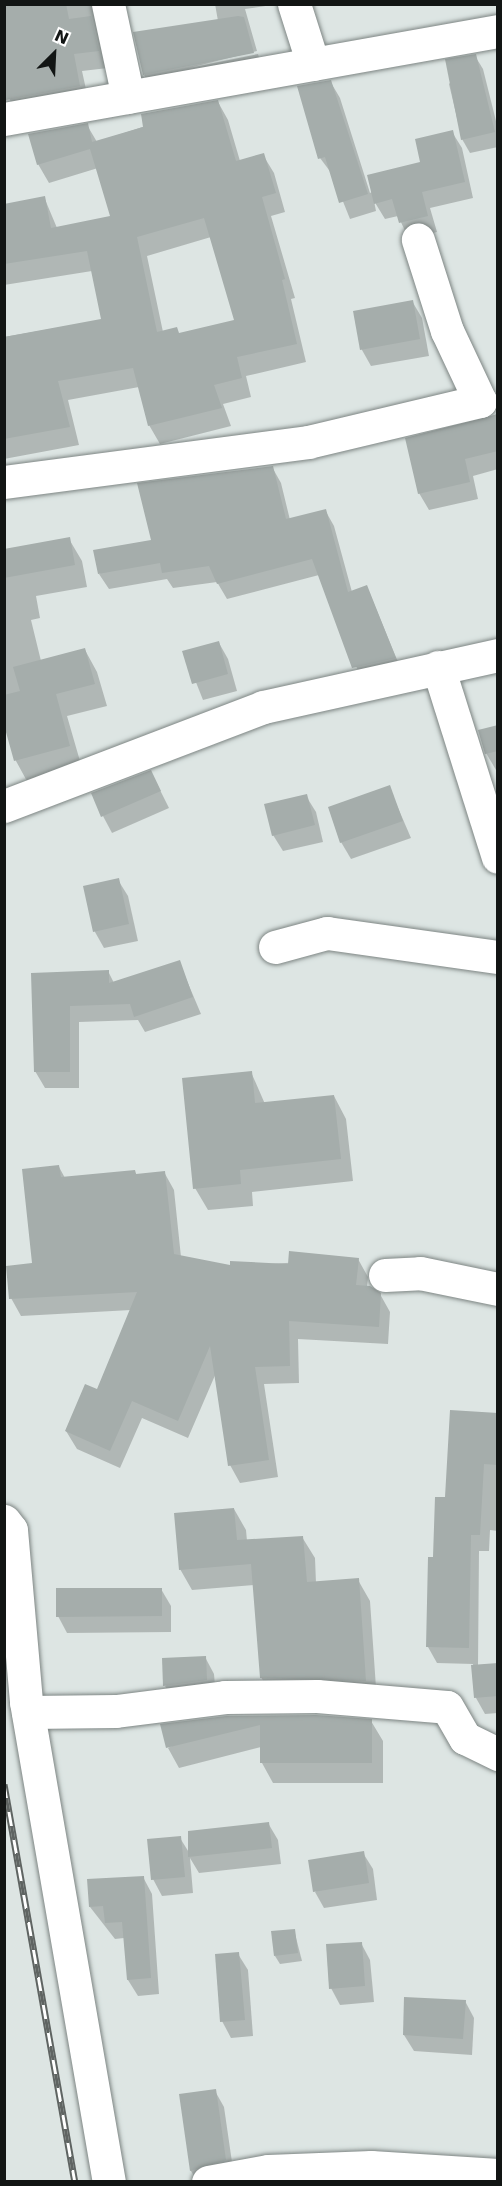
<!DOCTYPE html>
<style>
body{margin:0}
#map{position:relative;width:502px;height:2186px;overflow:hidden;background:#dde5e3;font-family:"DejaVu Sans",sans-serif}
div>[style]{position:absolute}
.shadow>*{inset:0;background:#0003}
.building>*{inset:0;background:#a5adab}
.roads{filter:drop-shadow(0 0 2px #7d8583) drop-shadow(0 0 2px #7d8583)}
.street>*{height:33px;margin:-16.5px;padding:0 16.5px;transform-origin:16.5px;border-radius:16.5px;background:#fff}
.rail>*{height:7px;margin-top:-3.5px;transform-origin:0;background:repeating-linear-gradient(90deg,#fff 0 14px,#5f6462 0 28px);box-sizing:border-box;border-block:2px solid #5f6462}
span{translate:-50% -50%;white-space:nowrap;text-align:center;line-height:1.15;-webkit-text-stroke:4.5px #fff;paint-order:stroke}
.frame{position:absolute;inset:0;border:6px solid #121514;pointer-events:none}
.north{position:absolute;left:24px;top:24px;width:60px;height:60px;-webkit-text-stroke:4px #fff;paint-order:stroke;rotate:24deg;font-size:16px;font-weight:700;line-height:24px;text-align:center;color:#121514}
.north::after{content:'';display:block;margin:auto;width:21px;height:27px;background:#121514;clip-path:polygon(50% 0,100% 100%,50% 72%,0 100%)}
</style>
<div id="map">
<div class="shadow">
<i style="clip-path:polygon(4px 4px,106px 4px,108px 68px,82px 71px,89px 103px,18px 116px,4px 88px)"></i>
<i style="clip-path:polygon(215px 4px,279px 4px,245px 9px,257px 51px,189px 68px,258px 54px,263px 71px,155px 93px,144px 75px,218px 21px)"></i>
<i style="clip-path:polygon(475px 56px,483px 69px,498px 129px,498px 147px,470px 153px,462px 139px,449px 84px)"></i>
<i style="clip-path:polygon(330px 81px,340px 98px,370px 193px,422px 163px,452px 132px,462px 148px,473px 198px,430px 208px,437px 232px,409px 239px,398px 216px,385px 219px,374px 201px,376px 211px,350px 219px,332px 174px,320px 158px)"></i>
<i style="clip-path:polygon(evenodd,218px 102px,228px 120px,240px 161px,263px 155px,274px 173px,285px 212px,271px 216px,295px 298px,291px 299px,306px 362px,246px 376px,251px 397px,223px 404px,231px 426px,160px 444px,149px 425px,139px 387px,68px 400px,79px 445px,4px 459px,4px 337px,103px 320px,92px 271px,4px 285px,4px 205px,44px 197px,57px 228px,112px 217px,98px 168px,49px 183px,38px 164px,87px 125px,97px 142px,218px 102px,211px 237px,236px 321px,180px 335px,163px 332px,147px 256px,211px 237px)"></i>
<i style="clip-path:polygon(412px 301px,422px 318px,429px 356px,371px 366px,362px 350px,355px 312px)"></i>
<i style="clip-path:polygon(498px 413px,498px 469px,473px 476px,478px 499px,429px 510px,419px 493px,485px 421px)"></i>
<i style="clip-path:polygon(272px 467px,281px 483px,290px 520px,325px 510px,334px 526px,352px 592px,367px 587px,403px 674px,363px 683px,319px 575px,227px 599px,217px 582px,173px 588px,167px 579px,109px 589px,99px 574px)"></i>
<i style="clip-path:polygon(69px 539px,82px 561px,87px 587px,36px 596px,40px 618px,31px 620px,41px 661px,85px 650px,97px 672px,107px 706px,67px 716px,82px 768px,28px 783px,16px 761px,4px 719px,4px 551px)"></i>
<i style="clip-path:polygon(219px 643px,228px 659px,237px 691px,203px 700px,184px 652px)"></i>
<i style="clip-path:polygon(498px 727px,498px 769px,496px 770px,486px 753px)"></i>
<i style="clip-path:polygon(151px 772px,169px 808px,112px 833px,103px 816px)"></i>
<i style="clip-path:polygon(389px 787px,411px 838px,351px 859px,341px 842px)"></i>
<i style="clip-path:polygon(306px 796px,316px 812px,323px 842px,283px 851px,273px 835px)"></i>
<i style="clip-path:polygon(118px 880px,128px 896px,138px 941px,104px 948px,95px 932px,85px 887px)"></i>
<i style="clip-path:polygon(179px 962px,201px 1014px,145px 1032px,138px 1020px,79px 1022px,79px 1088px,45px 1088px,35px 1071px,32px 974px,108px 971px,114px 983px)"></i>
<i style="clip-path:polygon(251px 1072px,265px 1104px,334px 1096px,346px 1119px,353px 1181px,252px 1192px,253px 1206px,208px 1210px,195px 1188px)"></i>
<i style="clip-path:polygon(59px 1167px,65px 1178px,134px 1171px,137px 1175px,164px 1172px,174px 1190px,181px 1257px,231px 1266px,358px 1259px,368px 1277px,367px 1287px,380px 1294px,390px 1312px,388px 1344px,298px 1339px,299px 1383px,264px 1384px,278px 1477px,240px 1483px,230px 1465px,216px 1373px,188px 1438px,142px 1418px,120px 1468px,77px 1449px,66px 1431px,98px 1391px,131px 1310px,21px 1316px,11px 1298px,34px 1265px)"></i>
<i style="clip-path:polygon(498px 1414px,498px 1531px,490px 1530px,489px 1551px,479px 1551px,478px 1666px,498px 1664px,498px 1713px,485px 1714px,476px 1698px,473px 1664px,437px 1663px,428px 1647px,435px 1559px,446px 1499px)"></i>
<i style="clip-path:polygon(234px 1509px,246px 1530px,247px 1541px,302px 1537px,315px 1558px,316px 1583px,358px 1580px,370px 1601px,377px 1702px,273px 1698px,261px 1677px,254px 1585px,192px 1590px,180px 1569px)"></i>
<i style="clip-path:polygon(161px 1589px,171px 1606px,171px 1632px,67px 1633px,58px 1616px)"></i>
<i style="clip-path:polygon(205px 1657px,214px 1674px,216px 1697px,174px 1702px,165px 1686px)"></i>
<i style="clip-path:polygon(226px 1717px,371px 1721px,383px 1741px,383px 1783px,273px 1783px,262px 1763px,261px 1747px,179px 1768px,168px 1748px)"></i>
<i style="clip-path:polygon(268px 1823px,278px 1840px,281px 1864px,199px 1873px,190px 1858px,193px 1893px,162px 1896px,153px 1879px,180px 1838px,190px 1854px)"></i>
<i style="clip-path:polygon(363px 1853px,373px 1869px,377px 1900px,324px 1908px,315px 1892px)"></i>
<i style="clip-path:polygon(143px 1877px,152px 1894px,159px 1994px,138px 1996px,128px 1980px,124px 1938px,115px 1939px,90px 1907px)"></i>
<i style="clip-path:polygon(294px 1930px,302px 1961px,280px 1964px,275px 1956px)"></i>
<i style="clip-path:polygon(361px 1943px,370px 1960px,374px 2002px,340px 2005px,331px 1988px)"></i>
<i style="clip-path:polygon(238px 1954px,248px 1970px,253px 2036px,231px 2038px,222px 2021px)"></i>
<i style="clip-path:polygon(465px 2001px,474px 2018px,472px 2055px,414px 2051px,404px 2035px)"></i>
<i style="clip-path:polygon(215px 2091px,224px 2107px,234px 2176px,198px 2182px,191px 2171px,181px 2095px)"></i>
</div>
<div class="building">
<i style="clip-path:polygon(4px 4px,66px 4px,69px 19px,91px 16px,99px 51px,74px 54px,80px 86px,6px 100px)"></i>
<i style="clip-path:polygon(238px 16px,244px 17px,254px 53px,143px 75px,133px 32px)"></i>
<i style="clip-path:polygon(476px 54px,495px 132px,461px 140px,445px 59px)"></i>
<i style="clip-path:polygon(331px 80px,368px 194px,339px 203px,325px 157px,318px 159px,297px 86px)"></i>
<i style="clip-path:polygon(evenodd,218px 100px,236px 161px,264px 153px,276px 193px,262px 197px,285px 279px,282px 280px,297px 344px,237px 357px,242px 378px,214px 385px,222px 408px,148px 426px,133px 368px,58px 381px,70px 427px,4px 439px,4px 337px,101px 319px,87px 251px,4px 264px,4px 204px,45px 196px,51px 228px,110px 216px,90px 149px,37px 165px,28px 134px,88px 123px,92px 142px,143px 127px,141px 114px,218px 100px,204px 218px,234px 320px,179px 333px,177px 327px,157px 332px,137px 237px,204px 218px)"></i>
<i style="clip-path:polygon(453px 130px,465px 182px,422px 192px,428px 216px,399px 223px,392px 199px,374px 204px,367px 175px,420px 162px,415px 139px)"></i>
<i style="clip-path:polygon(413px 300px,420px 339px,360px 350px,353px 311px)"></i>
<i style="clip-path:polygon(498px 414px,498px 451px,465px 459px,470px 482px,418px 494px,405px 438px)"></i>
<i style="clip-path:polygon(273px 466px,286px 519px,326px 509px,348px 592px,367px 585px,396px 658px,352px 668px,312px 559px,217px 584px,209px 566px,162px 573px,160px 563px,98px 574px,93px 550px,151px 540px,137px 483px)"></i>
<i style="clip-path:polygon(70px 537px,75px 565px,4px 578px,4px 549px)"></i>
<i style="clip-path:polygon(219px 641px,228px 674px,192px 684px,182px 651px)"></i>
<i style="clip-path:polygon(85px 648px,95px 684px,56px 694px,70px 746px,14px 761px,4px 725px,4px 695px,20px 691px,13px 667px)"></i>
<i style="clip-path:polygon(498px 725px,498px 751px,485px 754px,478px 730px)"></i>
<i style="clip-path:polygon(151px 770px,161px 791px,101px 817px,91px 793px)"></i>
<i style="clip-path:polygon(390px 785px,403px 821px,340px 843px,328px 807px)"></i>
<i style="clip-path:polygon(307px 794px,315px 825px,272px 836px,264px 804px)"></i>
<i style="clip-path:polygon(119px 878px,129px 924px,93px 932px,83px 886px)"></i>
<i style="clip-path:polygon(180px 960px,193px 997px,134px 1017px,130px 1004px,70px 1006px,70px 1072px,34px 1072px,31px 973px,109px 970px,109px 983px)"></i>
<i style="clip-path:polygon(252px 1071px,255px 1103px,334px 1095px,341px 1159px,240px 1170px,241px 1184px,193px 1189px,182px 1078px)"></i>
<i style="clip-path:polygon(59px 1165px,61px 1177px,135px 1170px,136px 1174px,165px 1171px,174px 1254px,230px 1265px,230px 1261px,288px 1264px,289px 1251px,359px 1258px,356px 1285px,370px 1286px,381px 1293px,379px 1327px,289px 1321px,290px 1366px,255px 1367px,269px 1460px,228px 1466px,210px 1346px,178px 1421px,132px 1401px,110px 1451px,65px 1431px,85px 1384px,97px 1389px,137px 1292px,9px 1299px,6px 1266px,32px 1263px,22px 1169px)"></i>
<i style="clip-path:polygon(450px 1410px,498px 1413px,498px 1465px,484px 1464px,480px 1535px,471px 1535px,469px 1648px,426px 1647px,428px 1557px,433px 1557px,435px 1497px,445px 1497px)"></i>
<i style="clip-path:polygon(234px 1508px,237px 1540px,303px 1536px,307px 1582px,359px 1578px,366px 1681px,260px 1678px,251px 1564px,179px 1570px,174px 1513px)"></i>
<i style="clip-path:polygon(56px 1588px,162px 1588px,162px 1616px,56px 1617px)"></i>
<i style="clip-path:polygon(206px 1656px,207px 1680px,163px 1686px,162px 1658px)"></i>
<i style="clip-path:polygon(498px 1663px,498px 1696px,474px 1698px,471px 1665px)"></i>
<i style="clip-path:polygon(316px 1715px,372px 1719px,372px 1763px,260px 1763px,260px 1725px,166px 1748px,160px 1724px,226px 1716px)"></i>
<i style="clip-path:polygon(269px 1822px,272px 1848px,188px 1857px,188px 1831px)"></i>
<i style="clip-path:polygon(181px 1836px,185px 1877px,151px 1880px,147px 1839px)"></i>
<i style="clip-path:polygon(364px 1851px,369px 1883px,313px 1892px,308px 1860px)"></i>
<i style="clip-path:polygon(144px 1876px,151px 1978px,127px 1980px,122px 1922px,105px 1923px,103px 1906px,89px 1907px,87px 1879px)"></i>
<i style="clip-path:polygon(295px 1929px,298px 1953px,274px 1956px,271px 1931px)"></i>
<i style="clip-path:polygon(362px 1942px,365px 1986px,329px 1989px,326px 1944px)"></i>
<i style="clip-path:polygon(239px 1952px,245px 2020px,220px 2022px,215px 1954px)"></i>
<i style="clip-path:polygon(404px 1997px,466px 2000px,463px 2039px,403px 2035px)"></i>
<i style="clip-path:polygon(216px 2089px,226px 2160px,190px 2171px,179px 2094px)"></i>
</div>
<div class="roads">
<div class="street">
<i style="left:108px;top:4px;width:95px;rotate:77.9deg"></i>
<i style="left:294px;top:4px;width:63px;rotate:72.4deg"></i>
<i style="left:4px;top:119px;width:502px;rotate:-10.1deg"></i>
<i style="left:4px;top:482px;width:307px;rotate:-7.5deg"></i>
<i style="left:308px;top:442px;width:177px;rotate:-13.4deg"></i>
<i style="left:480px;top:401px;width:77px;rotate:-115.2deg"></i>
<i style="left:447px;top:331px;width:96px;rotate:-107.7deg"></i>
<i style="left:438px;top:667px;width:199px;rotate:72.5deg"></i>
<i style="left:4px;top:806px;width:277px;rotate:-20.9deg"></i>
<i style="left:263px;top:707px;width:241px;rotate:-12.5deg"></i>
<i style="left:275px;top:947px;width:54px;rotate:-15.1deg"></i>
<i style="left:327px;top:933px;width:173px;rotate:8deg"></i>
<i style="left:385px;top:1275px;width:35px;rotate:-3deg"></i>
<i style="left:420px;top:1273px;width:80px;rotate:11.6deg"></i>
<i style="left:4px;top:1521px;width:11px;rotate:52deg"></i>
<i style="left:11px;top:1530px;width:173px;rotate:85deg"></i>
<i style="left:26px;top:1702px;width:487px;rotate:80.2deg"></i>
<i style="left:28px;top:1712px;width:88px;rotate:-0.7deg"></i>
<i style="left:116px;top:1711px;width:110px;rotate:-7.3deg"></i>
<i style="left:225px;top:1697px;width:92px;rotate:-0.6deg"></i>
<i style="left:317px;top:1696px;width:130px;rotate:4.8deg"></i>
<i style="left:447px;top:1707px;width:36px;rotate:60deg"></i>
<i style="left:465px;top:1738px;width:37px;rotate:26deg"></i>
<i style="left:208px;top:2182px;width:61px;rotate:-10.4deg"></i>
<i style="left:268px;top:2171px;width:103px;rotate:-2.2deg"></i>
<i style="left:371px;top:2167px;width:127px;rotate:3.6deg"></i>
</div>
</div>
<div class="rail">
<i style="left:4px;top:1784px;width:404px;rotate:79.9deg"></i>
</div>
<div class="frame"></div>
<div class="north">N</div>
</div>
